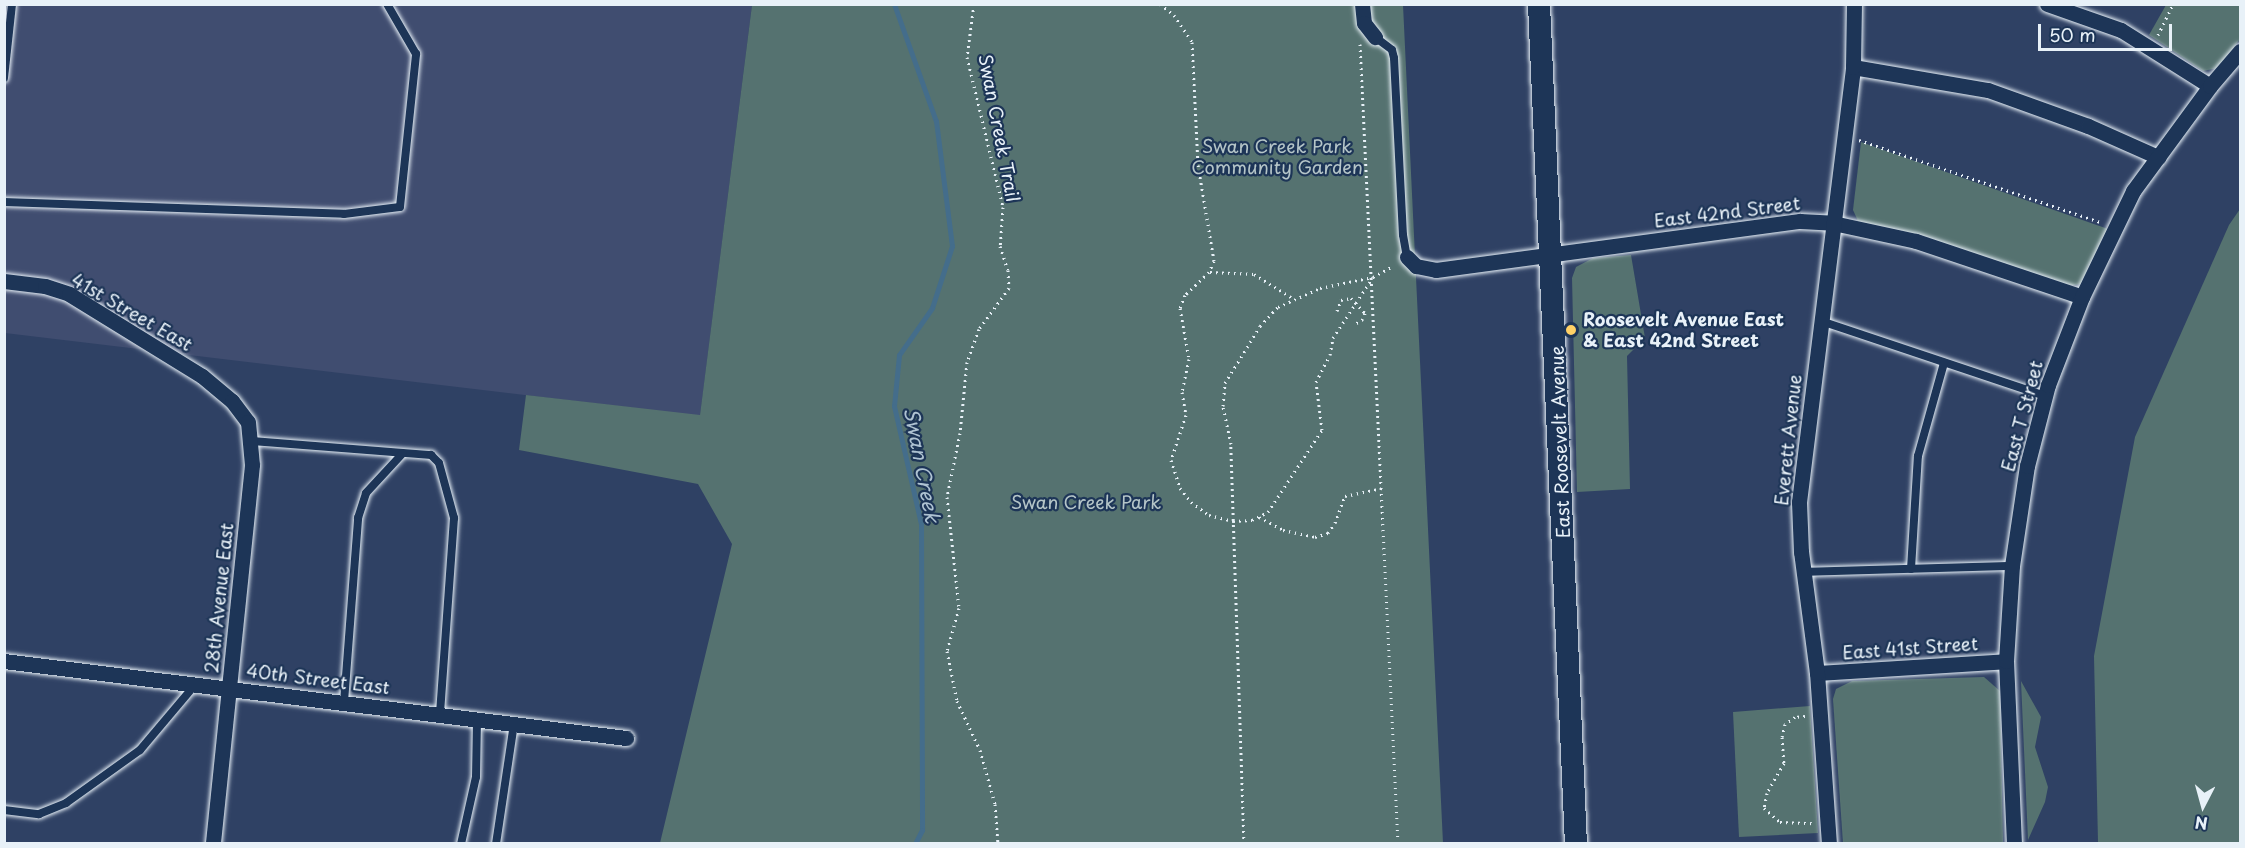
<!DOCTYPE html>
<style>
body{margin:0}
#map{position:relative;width:2245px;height:848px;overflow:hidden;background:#2f4164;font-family:"Playpen Sans",sans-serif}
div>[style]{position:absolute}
.built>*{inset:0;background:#404d70}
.green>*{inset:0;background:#557270}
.stream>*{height:5px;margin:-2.5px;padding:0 2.5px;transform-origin:2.5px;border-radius:2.5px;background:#446d8b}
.path>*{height:3px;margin-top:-1.5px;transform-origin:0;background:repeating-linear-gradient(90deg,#e8f1f8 0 1.5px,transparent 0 6px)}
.roads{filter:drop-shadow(0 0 2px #e8f1f8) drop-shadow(0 0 2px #e8f1f8)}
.lane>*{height:8px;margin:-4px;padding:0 4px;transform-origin:4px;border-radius:4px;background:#1d3557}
.street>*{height:15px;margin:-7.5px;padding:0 7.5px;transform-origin:7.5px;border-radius:7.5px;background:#1d3557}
.secondary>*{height:22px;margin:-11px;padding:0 11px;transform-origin:11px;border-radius:11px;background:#1d3557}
.dots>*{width:16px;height:16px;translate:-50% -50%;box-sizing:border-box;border:3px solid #1d3557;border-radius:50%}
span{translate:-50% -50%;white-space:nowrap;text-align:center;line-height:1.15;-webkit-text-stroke:4.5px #1d3557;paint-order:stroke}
.street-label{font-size:18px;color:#e8f1f8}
.park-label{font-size:18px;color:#b5c5c8}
.poi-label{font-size:18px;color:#e8f1f8;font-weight:700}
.left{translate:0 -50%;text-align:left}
.water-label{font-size:20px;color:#afc3d2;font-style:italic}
.frame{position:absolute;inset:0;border:6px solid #e8f1f8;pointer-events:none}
.north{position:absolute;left:2173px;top:776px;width:60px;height:60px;-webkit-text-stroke:4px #1d3557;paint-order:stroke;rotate:186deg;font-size:16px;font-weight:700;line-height:24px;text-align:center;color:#e8f1f8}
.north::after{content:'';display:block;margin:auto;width:21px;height:27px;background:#e8f1f8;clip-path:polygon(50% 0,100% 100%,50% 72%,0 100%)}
.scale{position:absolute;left:2038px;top:24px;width:134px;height:27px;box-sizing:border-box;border:3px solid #e8f1f8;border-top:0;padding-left:8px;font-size:18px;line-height:21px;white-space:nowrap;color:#e8f1f8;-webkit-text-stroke:4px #1d3557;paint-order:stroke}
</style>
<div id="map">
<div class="built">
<i style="clip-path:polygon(5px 5px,752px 5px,700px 416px,5px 333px)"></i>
</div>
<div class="green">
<i style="clip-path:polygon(752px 5px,1403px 5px,1443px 843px,660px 843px,732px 544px,698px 484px,519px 450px,526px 395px,700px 415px)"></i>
<i style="clip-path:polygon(2166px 5px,2240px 5px,2240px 39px,2218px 68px,2203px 71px,2149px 35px)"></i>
<i style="clip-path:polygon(1861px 142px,2108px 229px,2082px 284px,2067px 286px,1858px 221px,1853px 210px)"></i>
<i style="clip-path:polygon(2240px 209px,2240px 843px,2098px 843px,2094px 656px,2135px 437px,2229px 225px)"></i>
<i style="clip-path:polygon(1631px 255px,1645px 338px,1627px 356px,1630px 489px,1577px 492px,1572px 278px,1576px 267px,1593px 258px)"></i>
<i style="clip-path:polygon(1984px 677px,2000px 691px,2003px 843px,1843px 843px,1833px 699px,1836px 689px,1852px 681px)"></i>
<i style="clip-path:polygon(2021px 681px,2041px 717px,2035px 747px,2048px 787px,2045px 802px,2028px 840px)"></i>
<i style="clip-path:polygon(1810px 706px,1818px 833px,1739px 837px,1733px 712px)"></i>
</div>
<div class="stream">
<i style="left:894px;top:4px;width:124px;rotate:70.3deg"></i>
<i style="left:936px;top:121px;width:126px;rotate:82.7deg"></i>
<i style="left:952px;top:246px;width:65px;rotate:107.9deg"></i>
<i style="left:932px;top:308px;width:57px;rotate:125.1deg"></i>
<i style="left:899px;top:355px;width:51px;rotate:95.6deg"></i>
<i style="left:894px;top:406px;width:121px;rotate:77.1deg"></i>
<i style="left:921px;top:524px;width:306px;rotate:89.8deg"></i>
<i style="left:922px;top:830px;width:16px;rotate:117deg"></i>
</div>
<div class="path">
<i style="left:974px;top:4px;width:53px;rotate:97.5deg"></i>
<i style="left:967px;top:57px;width:154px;rotate:76.5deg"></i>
<i style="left:1003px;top:207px;width:39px;rotate:94deg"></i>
<i style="left:1000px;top:246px;width:25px;rotate:72deg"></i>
<i style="left:1008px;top:270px;width:18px;rotate:87deg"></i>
<i style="left:1009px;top:288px;width:51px;rotate:126.2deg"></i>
<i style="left:979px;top:329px;width:35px;rotate:110deg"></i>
<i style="left:967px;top:362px;width:71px;rotate:95.6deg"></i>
<i style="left:960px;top:433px;width:65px;rotate:101.5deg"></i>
<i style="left:947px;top:497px;width:112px;rotate:83.8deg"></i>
<i style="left:959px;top:608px;width:45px;rotate:105.6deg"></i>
<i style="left:947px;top:651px;width:51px;rotate:78.7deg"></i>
<i style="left:957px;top:701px;width:54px;rotate:64.9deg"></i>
<i style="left:980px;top:750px;width:56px;rotate:74.5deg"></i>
<i style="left:995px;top:804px;width:40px;rotate:85.7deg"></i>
<i style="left:1160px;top:4px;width:18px;rotate:38deg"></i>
<i style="left:1174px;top:15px;width:32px;rotate:56deg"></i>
<i style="left:1192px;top:42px;width:123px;rotate:87.2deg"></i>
<i style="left:1198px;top:165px;width:97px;rotate:80.5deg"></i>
<i style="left:1214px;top:261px;width:12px;rotate:114deg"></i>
<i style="left:1209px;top:272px;width:33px;rotate:136deg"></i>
<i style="left:1185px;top:295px;width:14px;rotate:111deg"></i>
<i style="left:1180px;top:308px;width:52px;rotate:80deg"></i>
<i style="left:1189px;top:359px;width:34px;rotate:102deg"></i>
<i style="left:1182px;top:392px;width:23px;rotate:80deg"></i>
<i style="left:1186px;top:415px;width:47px;rotate:108.4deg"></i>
<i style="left:1171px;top:460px;width:29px;rotate:72deg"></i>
<i style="left:1180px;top:488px;width:18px;rotate:52deg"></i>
<i style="left:1191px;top:502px;width:22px;rotate:36deg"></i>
<i style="left:1209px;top:515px;width:25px;rotate:14deg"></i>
<i style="left:1233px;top:521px;width:19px;rotate:-3deg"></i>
<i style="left:1252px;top:520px;width:18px;rotate:-27deg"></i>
<i style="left:1268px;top:512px;width:98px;rotate:-56.6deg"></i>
<i style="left:1322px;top:430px;width:48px;rotate:-97.1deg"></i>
<i style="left:1316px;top:382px;width:30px;rotate:-63deg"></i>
<i style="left:1330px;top:355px;width:17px;rotate:-80deg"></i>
<i style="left:1333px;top:338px;width:73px;rotate:-56.7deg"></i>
<i style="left:2158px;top:35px;width:34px;rotate:-64deg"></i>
<i style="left:1360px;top:44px;width:801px;rotate:87.28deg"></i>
<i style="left:1859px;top:140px;width:255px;rotate:18.8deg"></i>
<i style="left:1210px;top:272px;width:44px;rotate:2.6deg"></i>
<i style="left:1254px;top:274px;width:47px;rotate:32deg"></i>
<i style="left:1337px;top:311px;width:12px;rotate:-70deg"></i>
<i style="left:1341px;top:300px;width:10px;rotate:-11deg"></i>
<i style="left:1351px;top:298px;width:21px;rotate:47deg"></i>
<i style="left:1365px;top:313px;width:6px;rotate:108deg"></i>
<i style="left:1363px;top:319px;width:9px;rotate:148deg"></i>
<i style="left:1259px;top:517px;width:27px;rotate:28deg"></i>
<i style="left:1283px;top:530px;width:33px;rotate:12deg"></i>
<i style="left:1315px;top:537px;width:14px;rotate:-17deg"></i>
<i style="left:1328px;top:533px;width:12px;rotate:-55deg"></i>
<i style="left:1335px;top:523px;width:29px;rotate:-70deg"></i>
<i style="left:1345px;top:496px;width:38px;rotate:-12deg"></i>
<i style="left:1805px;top:716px;width:10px;rotate:174deg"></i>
<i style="left:1795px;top:717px;width:12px;rotate:145deg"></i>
<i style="left:1785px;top:724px;width:13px;rotate:103deg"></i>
<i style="left:1782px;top:737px;width:26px;rotate:86deg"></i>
<i style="left:1784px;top:763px;width:34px;rotate:120deg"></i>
<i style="left:1767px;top:793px;width:15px;rotate:101deg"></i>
<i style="left:1764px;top:808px;width:21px;rotate:41deg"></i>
<i style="left:1780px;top:822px;width:33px;rotate:2deg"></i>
<i style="left:1244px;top:844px;width:400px;rotate:-91.9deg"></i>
<i style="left:1231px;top:444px;width:39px;rotate:-102deg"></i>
<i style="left:1223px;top:406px;width:23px;rotate:-85deg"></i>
<i style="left:1225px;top:383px;width:67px;rotate:-58.4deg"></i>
<i style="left:1260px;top:326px;width:26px;rotate:-47deg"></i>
<i style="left:1278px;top:307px;width:46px;rotate:-24.3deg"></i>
<i style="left:1320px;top:288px;width:54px;rotate:-11.7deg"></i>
<i style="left:1373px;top:277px;width:23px;rotate:-29deg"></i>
</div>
<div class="roads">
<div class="lane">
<i style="left:1375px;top:37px;width:21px;rotate:37deg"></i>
<i style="left:1392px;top:50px;width:8px;rotate:76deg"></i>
<i style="left:1394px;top:58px;width:177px;rotate:87.1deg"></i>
<i style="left:1403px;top:235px;width:22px;rotate:80deg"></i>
<i style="left:4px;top:78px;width:74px;rotate:-83.8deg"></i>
<i style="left:4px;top:202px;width:340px;rotate:2deg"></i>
<i style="left:344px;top:214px;width:56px;rotate:-7.1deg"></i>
<i style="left:400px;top:207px;width:154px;rotate:-84deg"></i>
<i style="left:416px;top:54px;width:58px;rotate:-120.1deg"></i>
<i style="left:1821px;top:321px;width:236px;rotate:18.5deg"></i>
<i style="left:252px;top:441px;width:180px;rotate:4.5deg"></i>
<i style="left:431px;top:455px;width:11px;rotate:45deg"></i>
<i style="left:439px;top:463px;width:57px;rotate:74.7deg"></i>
<i style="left:454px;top:518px;width:196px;rotate:94.1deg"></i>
<i style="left:1911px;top:569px;width:113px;rotate:-86.5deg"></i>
<i style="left:1918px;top:456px;width:97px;rotate:-74.4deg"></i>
<i style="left:1804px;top:572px;width:208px;rotate:-1.7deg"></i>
<i style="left:344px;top:702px;width:185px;rotate:-85.6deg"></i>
<i style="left:358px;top:518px;width:26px;rotate:-72deg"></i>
<i style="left:366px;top:493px;width:54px;rotate:-47.2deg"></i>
<i style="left:4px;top:810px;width:35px;rotate:7deg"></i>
<i style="left:39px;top:814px;width:29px;rotate:-22deg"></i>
<i style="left:66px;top:803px;width:91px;rotate:-35.6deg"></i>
<i style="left:140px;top:750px;width:85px;rotate:-49.8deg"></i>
<i style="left:461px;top:844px;width:69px;rotate:-77.4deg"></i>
<i style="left:476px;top:777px;width:58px;rotate:-89deg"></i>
<i style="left:496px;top:844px;width:121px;rotate:-81.5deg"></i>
</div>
<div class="street">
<i style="left:1362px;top:4px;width:19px;rotate:84deg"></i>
<i style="left:1364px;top:23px;width:18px;rotate:52deg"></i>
<i style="left:2047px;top:4px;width:78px;rotate:19.4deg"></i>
<i style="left:2121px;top:30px;width:105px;rotate:32.2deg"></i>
<i style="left:1853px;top:67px;width:137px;rotate:9.7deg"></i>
<i style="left:1988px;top:90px;width:106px;rotate:19.8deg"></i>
<i style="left:2088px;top:126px;width:77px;rotate:23.9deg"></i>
<i style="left:1407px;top:257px;width:13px;rotate:45deg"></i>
<i style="left:1416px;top:266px;width:20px;rotate:11deg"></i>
<i style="left:1436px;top:270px;width:367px;rotate:-7.7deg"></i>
<i style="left:1800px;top:221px;width:33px;rotate:3deg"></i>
<i style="left:1833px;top:223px;width:85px;rotate:12.2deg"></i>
<i style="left:1916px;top:241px;width:175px;rotate:18.6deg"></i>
<i style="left:4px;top:281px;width:41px;rotate:7deg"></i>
<i style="left:45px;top:286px;width:25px;rotate:18deg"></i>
<i style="left:69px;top:294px;width:156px;rotate:31.7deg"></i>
<i style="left:202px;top:376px;width:39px;rotate:40deg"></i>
<i style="left:232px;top:401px;width:26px;rotate:53deg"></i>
<i style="left:248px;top:422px;width:43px;rotate:84.7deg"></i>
<i style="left:252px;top:465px;width:381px;rotate:95.9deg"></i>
<i style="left:4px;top:661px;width:627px;rotate:7.06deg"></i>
<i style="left:1817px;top:673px;width:189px;rotate:-3.6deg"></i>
<i style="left:1829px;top:844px;width:171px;rotate:-94deg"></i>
<i style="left:1817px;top:673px;width:122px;rotate:-97.5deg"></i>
<i style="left:1801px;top:552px;width:50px;rotate:-92.3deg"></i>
<i style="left:1799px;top:502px;width:438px;rotate:-82.9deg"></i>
<i style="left:1853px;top:67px;width:63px;rotate:-89.1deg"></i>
<i style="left:2014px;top:844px;width:183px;rotate:-92.5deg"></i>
<i style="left:2006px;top:661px;width:95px;rotate:-86.4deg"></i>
<i style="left:2012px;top:566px;width:101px;rotate:-81.5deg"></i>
<i style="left:2027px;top:466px;width:84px;rotate:-75.5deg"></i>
<i style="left:2048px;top:385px;width:94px;rotate:-68.9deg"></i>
<i style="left:2082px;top:297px;width:118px;rotate:-64.3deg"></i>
<i style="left:2133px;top:191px;width:130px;rotate:-53.7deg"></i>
<i style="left:2210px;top:86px;width:46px;rotate:-49.4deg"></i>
</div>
<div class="secondary">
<i style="left:1539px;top:4px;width:841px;rotate:87.48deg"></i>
</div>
</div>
<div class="dots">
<i style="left:1571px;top:330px;background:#ffd166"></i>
</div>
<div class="street-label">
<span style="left:999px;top:128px;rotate:79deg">Swan Creek Trail</span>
<span style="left:1727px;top:212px;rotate:-7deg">East 42nd Street</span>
<span style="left:132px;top:312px;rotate:30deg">41st Street East</span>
<span style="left:2022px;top:416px;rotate:-75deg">East T Street</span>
<span style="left:1788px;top:440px;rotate:-84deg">Everett Avenue</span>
<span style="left:1560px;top:442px;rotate:-92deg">East Roosevelt Avenue</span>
<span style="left:219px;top:598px;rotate:-84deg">28th Avenue East</span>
<span style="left:1910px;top:648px;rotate:-4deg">East 41st Street</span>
<span style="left:318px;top:679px;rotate:7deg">40th Street East</span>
</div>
<div class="park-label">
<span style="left:1277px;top:157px">Swan Creek Park<br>Community Garden</span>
<span style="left:1086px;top:502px">Swan Creek Park</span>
</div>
<div class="poi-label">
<span class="left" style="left:1583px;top:330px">Roosevelt Avenue East<br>&amp; East 42nd Street</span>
</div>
<div class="water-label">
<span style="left:922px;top:465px;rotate:79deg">Swan Creek</span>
</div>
<div class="frame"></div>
<div class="north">N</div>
<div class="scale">50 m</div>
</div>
